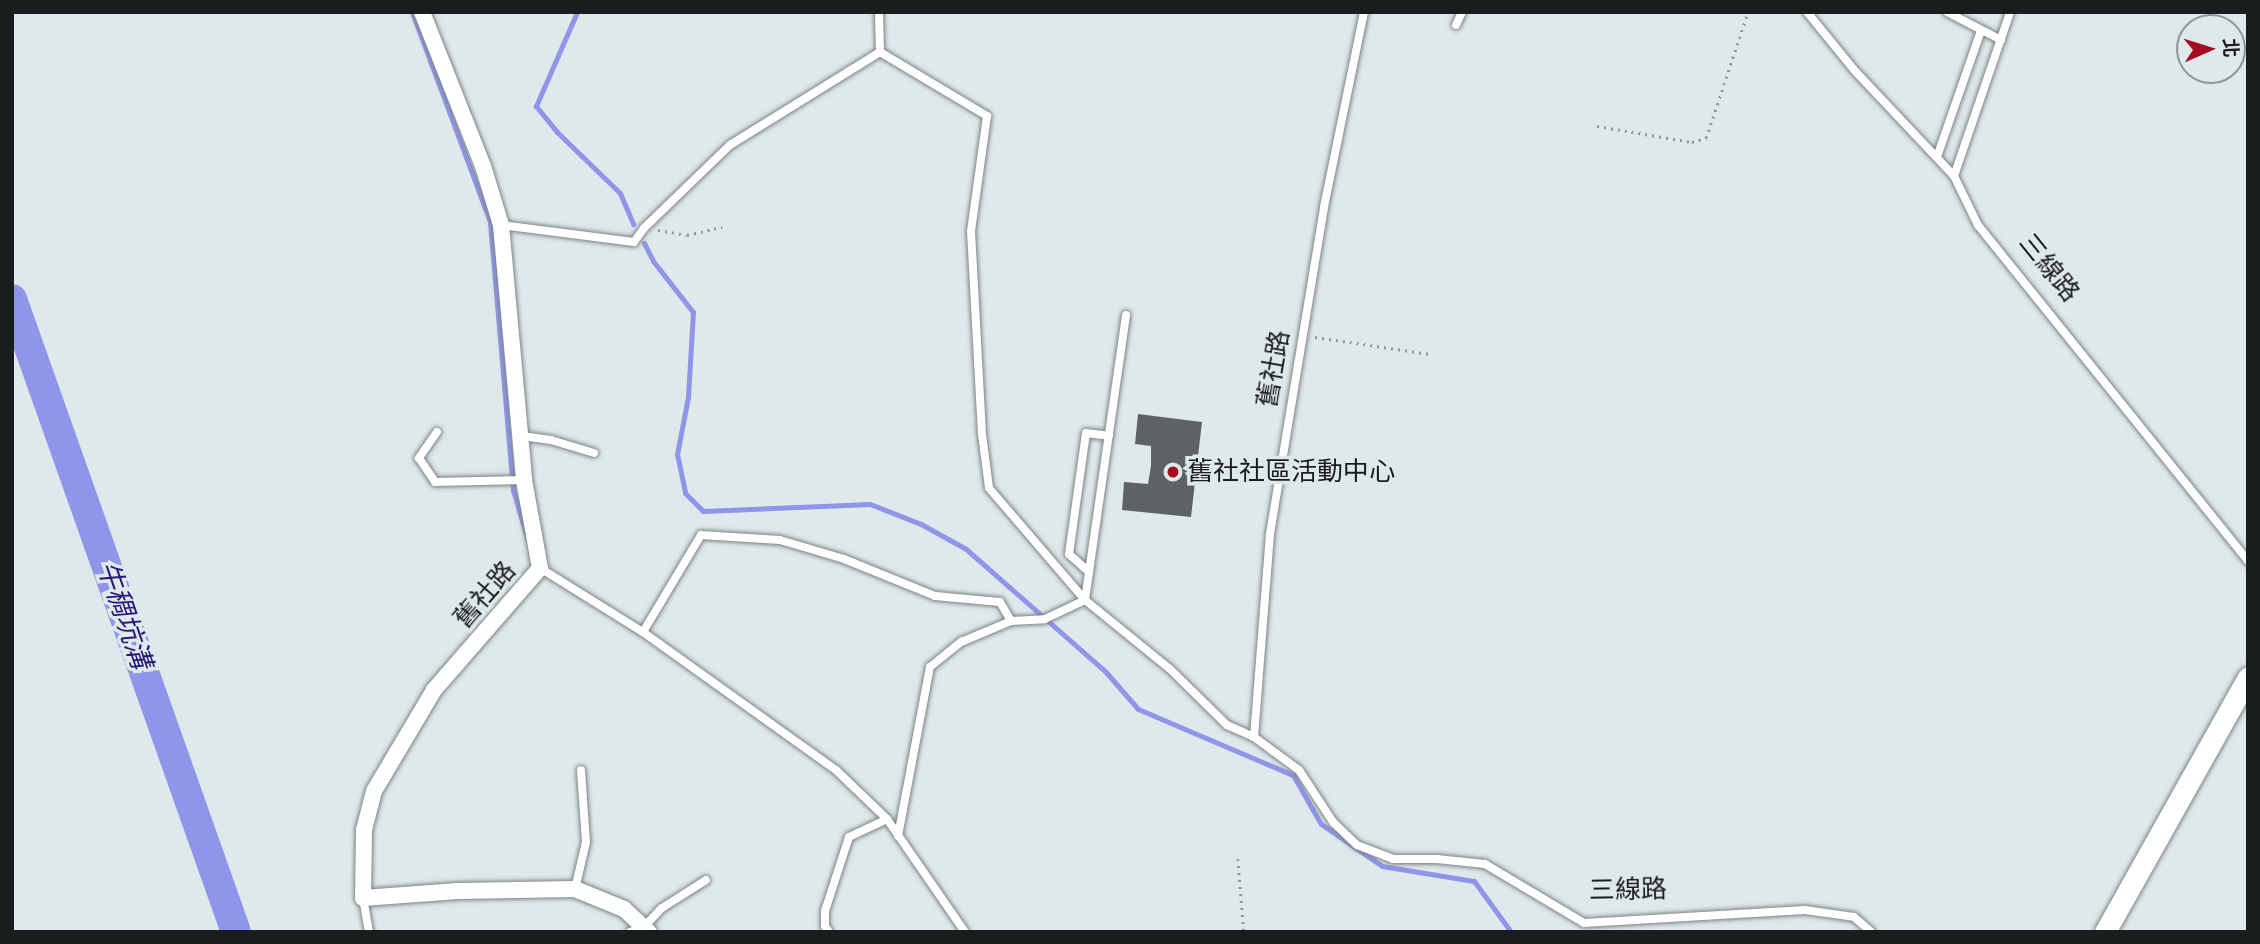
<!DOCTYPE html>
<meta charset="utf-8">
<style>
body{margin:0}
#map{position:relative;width:2260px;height:944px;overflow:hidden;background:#dfe8ea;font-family:Jost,"Noto Sans TC",sans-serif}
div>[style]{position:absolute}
.stream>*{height:5px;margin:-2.5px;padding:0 2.5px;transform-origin:2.5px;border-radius:2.5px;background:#8f96ea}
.river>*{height:30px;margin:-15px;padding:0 15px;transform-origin:15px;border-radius:15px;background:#8f96ea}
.building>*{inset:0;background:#5d6267}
.path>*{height:2.5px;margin-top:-1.25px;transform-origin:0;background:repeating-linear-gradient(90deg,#909798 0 2px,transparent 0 7px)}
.roads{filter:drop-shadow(0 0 2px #7c8486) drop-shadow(0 0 2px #7c8486)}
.service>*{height:8px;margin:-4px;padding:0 4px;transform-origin:4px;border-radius:4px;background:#fff}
.minor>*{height:16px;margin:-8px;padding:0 8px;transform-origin:8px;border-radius:8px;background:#fff}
.tertiary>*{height:21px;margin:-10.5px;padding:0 10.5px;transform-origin:10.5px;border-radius:10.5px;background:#fff}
.dots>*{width:19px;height:19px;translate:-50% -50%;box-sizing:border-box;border:4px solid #dfe8ea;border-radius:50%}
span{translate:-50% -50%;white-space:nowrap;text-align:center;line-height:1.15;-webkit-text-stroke:7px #dfe8ea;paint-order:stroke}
.street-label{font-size:26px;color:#1a1d1e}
.poi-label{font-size:26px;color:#1a1d1e}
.left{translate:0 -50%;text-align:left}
.water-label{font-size:28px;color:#27197a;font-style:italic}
.frame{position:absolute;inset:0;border:14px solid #1a1d1e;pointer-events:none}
.north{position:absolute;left:2176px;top:14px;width:70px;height:70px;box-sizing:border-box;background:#dfe8ea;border:2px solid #909798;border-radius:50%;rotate:87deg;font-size:19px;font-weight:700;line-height:28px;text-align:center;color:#1a1d1e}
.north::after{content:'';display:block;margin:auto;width:24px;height:32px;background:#a50c21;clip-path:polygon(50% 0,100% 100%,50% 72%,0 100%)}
</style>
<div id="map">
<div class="stream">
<i style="left:412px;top:12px;width:224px;rotate:69.6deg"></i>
<i style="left:490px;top:222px;width:269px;rotate:85.1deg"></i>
<i style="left:513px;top:490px;width:53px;rotate:73.6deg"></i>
<i style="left:577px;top:12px;width:103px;rotate:113.6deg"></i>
<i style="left:536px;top:106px;width:33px;rotate:51deg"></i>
<i style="left:557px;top:132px;width:88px;rotate:44.1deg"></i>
<i style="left:620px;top:193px;width:34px;rotate:67deg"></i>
<i style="left:644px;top:243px;width:20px;rotate:63deg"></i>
<i style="left:653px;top:261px;width:65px;rotate:51.9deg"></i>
<i style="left:693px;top:312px;width:85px;rotate:93.4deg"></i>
<i style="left:688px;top:397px;width:58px;rotate:100.9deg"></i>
<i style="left:677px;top:454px;width:40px;rotate:78deg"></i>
<i style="left:685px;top:493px;width:25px;rotate:45deg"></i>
<i style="left:703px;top:511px;width:167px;rotate:-2.4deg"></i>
<i style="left:870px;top:504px;width:55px;rotate:21.4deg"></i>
<i style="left:921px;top:524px;width:51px;rotate:29.1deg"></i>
<i style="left:966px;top:549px;width:185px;rotate:41.3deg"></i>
<i style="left:1105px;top:671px;width:50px;rotate:49deg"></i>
<i style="left:1138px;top:709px;width:168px;rotate:23.1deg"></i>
<i style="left:1293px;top:775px;width:56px;rotate:60.3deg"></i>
<i style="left:1321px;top:824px;width:74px;rotate:34.5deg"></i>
<i style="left:1382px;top:866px;width:93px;rotate:9.3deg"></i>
<i style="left:1474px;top:881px;width:63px;rotate:54deg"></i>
</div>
<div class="river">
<i style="left:12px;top:299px;width:671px;rotate:70.51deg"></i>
</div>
<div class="building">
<i style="clip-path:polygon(1138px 414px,1202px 422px,1191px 517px,1122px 510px,1124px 482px,1148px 484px,1151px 466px,1151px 446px,1135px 444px)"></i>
</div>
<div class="path">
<i style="left:1597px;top:126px;width:96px;rotate:9.6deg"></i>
<i style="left:1692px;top:142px;width:15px;rotate:-16deg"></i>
<i style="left:1706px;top:138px;width:133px;rotate:-71.6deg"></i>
<i style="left:658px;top:230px;width:29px;rotate:10deg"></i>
<i style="left:687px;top:235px;width:36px;rotate:-13deg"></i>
<i style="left:1315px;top:337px;width:116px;rotate:8.4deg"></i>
<i style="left:1238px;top:859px;width:73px;rotate:85.3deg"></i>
</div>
<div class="roads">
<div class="service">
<i style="left:879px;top:12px;width:40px;rotate:88.6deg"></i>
<i style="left:1807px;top:12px;width:77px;rotate:50.8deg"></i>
<i style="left:1856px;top:72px;width:143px;rotate:46.7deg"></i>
<i style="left:1954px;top:176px;width:55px;rotate:63.9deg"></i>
<i style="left:1978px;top:225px;width:431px;rotate:51.2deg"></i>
<i style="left:1947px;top:12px;width:61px;rotate:27.4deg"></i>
<i style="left:1456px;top:25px;width:14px;rotate:-65deg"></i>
<i style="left:1937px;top:157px;width:133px;rotate:-70.8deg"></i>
<i style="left:1954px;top:176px;width:173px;rotate:-71.1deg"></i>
<i style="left:501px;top:225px;width:134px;rotate:7.3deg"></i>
<i style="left:634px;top:242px;width:17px;rotate:-54deg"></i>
<i style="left:644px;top:228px;width:120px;rotate:-44deg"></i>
<i style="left:730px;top:145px;width:176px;rotate:-31.8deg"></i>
<i style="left:880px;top:52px;width:125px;rotate:30.9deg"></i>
<i style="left:987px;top:116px;width:116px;rotate:97.9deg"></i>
<i style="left:971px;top:231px;width:203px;rotate:86.9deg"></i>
<i style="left:982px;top:434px;width:54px;rotate:82.6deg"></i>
<i style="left:989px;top:488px;width:148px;rotate:49.4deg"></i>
<i style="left:1085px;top:600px;width:109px;rotate:39.1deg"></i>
<i style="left:1170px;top:669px;width:80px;rotate:44.5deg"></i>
<i style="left:1227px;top:725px;width:30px;rotate:24deg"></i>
<i style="left:1254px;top:737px;width:56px;rotate:36.3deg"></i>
<i style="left:1299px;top:770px;width:62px;rotate:56.8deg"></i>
<i style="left:1333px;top:822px;width:33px;rotate:44deg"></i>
<i style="left:1357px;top:845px;width:39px;rotate:21deg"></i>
<i style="left:1393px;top:859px;width:44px"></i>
<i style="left:1437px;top:859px;width:48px;rotate:5.9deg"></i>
<i style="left:1485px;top:864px;width:115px;rotate:30.8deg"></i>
<i style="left:1584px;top:923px;width:221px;rotate:-3.4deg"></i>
<i style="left:1805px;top:910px;width:49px;rotate:8.1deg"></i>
<i style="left:1854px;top:917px;width:23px;rotate:41deg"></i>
<i style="left:437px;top:432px;width:32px;rotate:125deg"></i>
<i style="left:419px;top:458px;width:29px;rotate:56deg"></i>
<i style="left:435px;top:482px;width:89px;rotate:-1.3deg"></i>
<i style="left:522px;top:436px;width:29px;rotate:8deg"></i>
<i style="left:551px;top:440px;width:45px;rotate:16.8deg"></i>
<i style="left:540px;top:568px;width:121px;rotate:31.9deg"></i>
<i style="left:643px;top:632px;width:237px;rotate:35.6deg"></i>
<i style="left:836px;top:770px;width:71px;rotate:43.9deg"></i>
<i style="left:887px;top:819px;width:137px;rotate:55.4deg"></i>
<i style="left:1089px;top:572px;width:27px;rotate:-138deg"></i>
<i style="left:1069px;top:554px;width:122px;rotate:-82deg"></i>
<i style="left:1086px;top:433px;width:23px;rotate:7deg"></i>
<i style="left:643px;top:632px;width:113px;rotate:-59.1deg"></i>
<i style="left:701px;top:535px;width:79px;rotate:3.6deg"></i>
<i style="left:780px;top:540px;width:67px;rotate:16.5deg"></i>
<i style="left:844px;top:559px;width:98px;rotate:22.1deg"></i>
<i style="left:935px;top:596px;width:65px;rotate:5.3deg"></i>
<i style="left:1000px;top:602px;width:22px;rotate:60deg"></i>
<i style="left:1254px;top:737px;width:204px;rotate:-85.5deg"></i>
<i style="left:1270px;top:534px;width:331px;rotate:-80.6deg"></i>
<i style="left:1324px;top:207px;width:199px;rotate:-78.4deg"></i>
<i style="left:898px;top:836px;width:172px;rotate:-79.3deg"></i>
<i style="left:930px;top:667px;width:40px;rotate:-39deg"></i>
<i style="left:961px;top:642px;width:54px;rotate:-22.8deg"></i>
<i style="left:1011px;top:621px;width:34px;rotate:-3deg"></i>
<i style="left:1045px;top:619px;width:44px;rotate:-25.4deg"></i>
<i style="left:1085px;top:600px;width:288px;rotate:-81.8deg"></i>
<i style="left:575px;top:889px;width:48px;rotate:-76.8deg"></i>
<i style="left:586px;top:842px;width:72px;rotate:-94deg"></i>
<i style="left:363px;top:898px;width:35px;rotate:80deg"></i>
<i style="left:630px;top:932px;width:15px;rotate:-20deg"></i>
<i style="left:644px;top:927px;width:26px;rotate:-47deg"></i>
<i style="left:662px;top:908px;width:52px;rotate:-32.5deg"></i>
<i style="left:829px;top:932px;width:7px;rotate:-124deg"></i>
<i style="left:825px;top:926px;width:15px;rotate:-90deg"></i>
<i style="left:825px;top:911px;width:78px;rotate:-72deg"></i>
<i style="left:849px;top:837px;width:42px;rotate:-25.3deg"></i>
</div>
<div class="minor">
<i style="left:422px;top:12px;width:166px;rotate:68.4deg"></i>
<i style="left:483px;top:166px;width:62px;rotate:73deg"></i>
<i style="left:501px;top:225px;width:256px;rotate:84.8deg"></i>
<i style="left:524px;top:480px;width:89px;rotate:79.7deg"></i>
<i style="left:540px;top:568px;width:162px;rotate:131deg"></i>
<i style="left:434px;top:690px;width:117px;rotate:120.7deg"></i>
<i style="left:374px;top:791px;width:40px;rotate:104.4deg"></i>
<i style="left:364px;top:830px;width:68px;rotate:90.8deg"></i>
<i style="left:363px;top:898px;width:95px;rotate:-4.2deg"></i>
<i style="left:458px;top:891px;width:117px;rotate:-1deg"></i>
<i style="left:575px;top:889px;width:53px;rotate:22.2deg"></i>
<i style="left:624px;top:909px;width:34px;rotate:43deg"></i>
</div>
<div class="tertiary">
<i style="left:2105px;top:932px;width:292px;rotate:-60.7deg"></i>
</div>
</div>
<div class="dots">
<i style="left:1173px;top:472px;background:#a50c21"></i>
</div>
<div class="street-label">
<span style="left:2049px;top:268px;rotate:51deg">三線路</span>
<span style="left:1274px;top:369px;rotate:-80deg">舊社路</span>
<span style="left:485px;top:595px;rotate:-49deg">舊社路</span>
<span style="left:1628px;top:890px;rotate:-1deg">三線路</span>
</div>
<div class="poi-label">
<span class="left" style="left:1187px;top:472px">舊社社區活動中心</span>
</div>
<div class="water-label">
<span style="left:124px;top:615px;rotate:71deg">牛稠坑溝</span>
</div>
<div class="frame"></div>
<div class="north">北</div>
</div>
